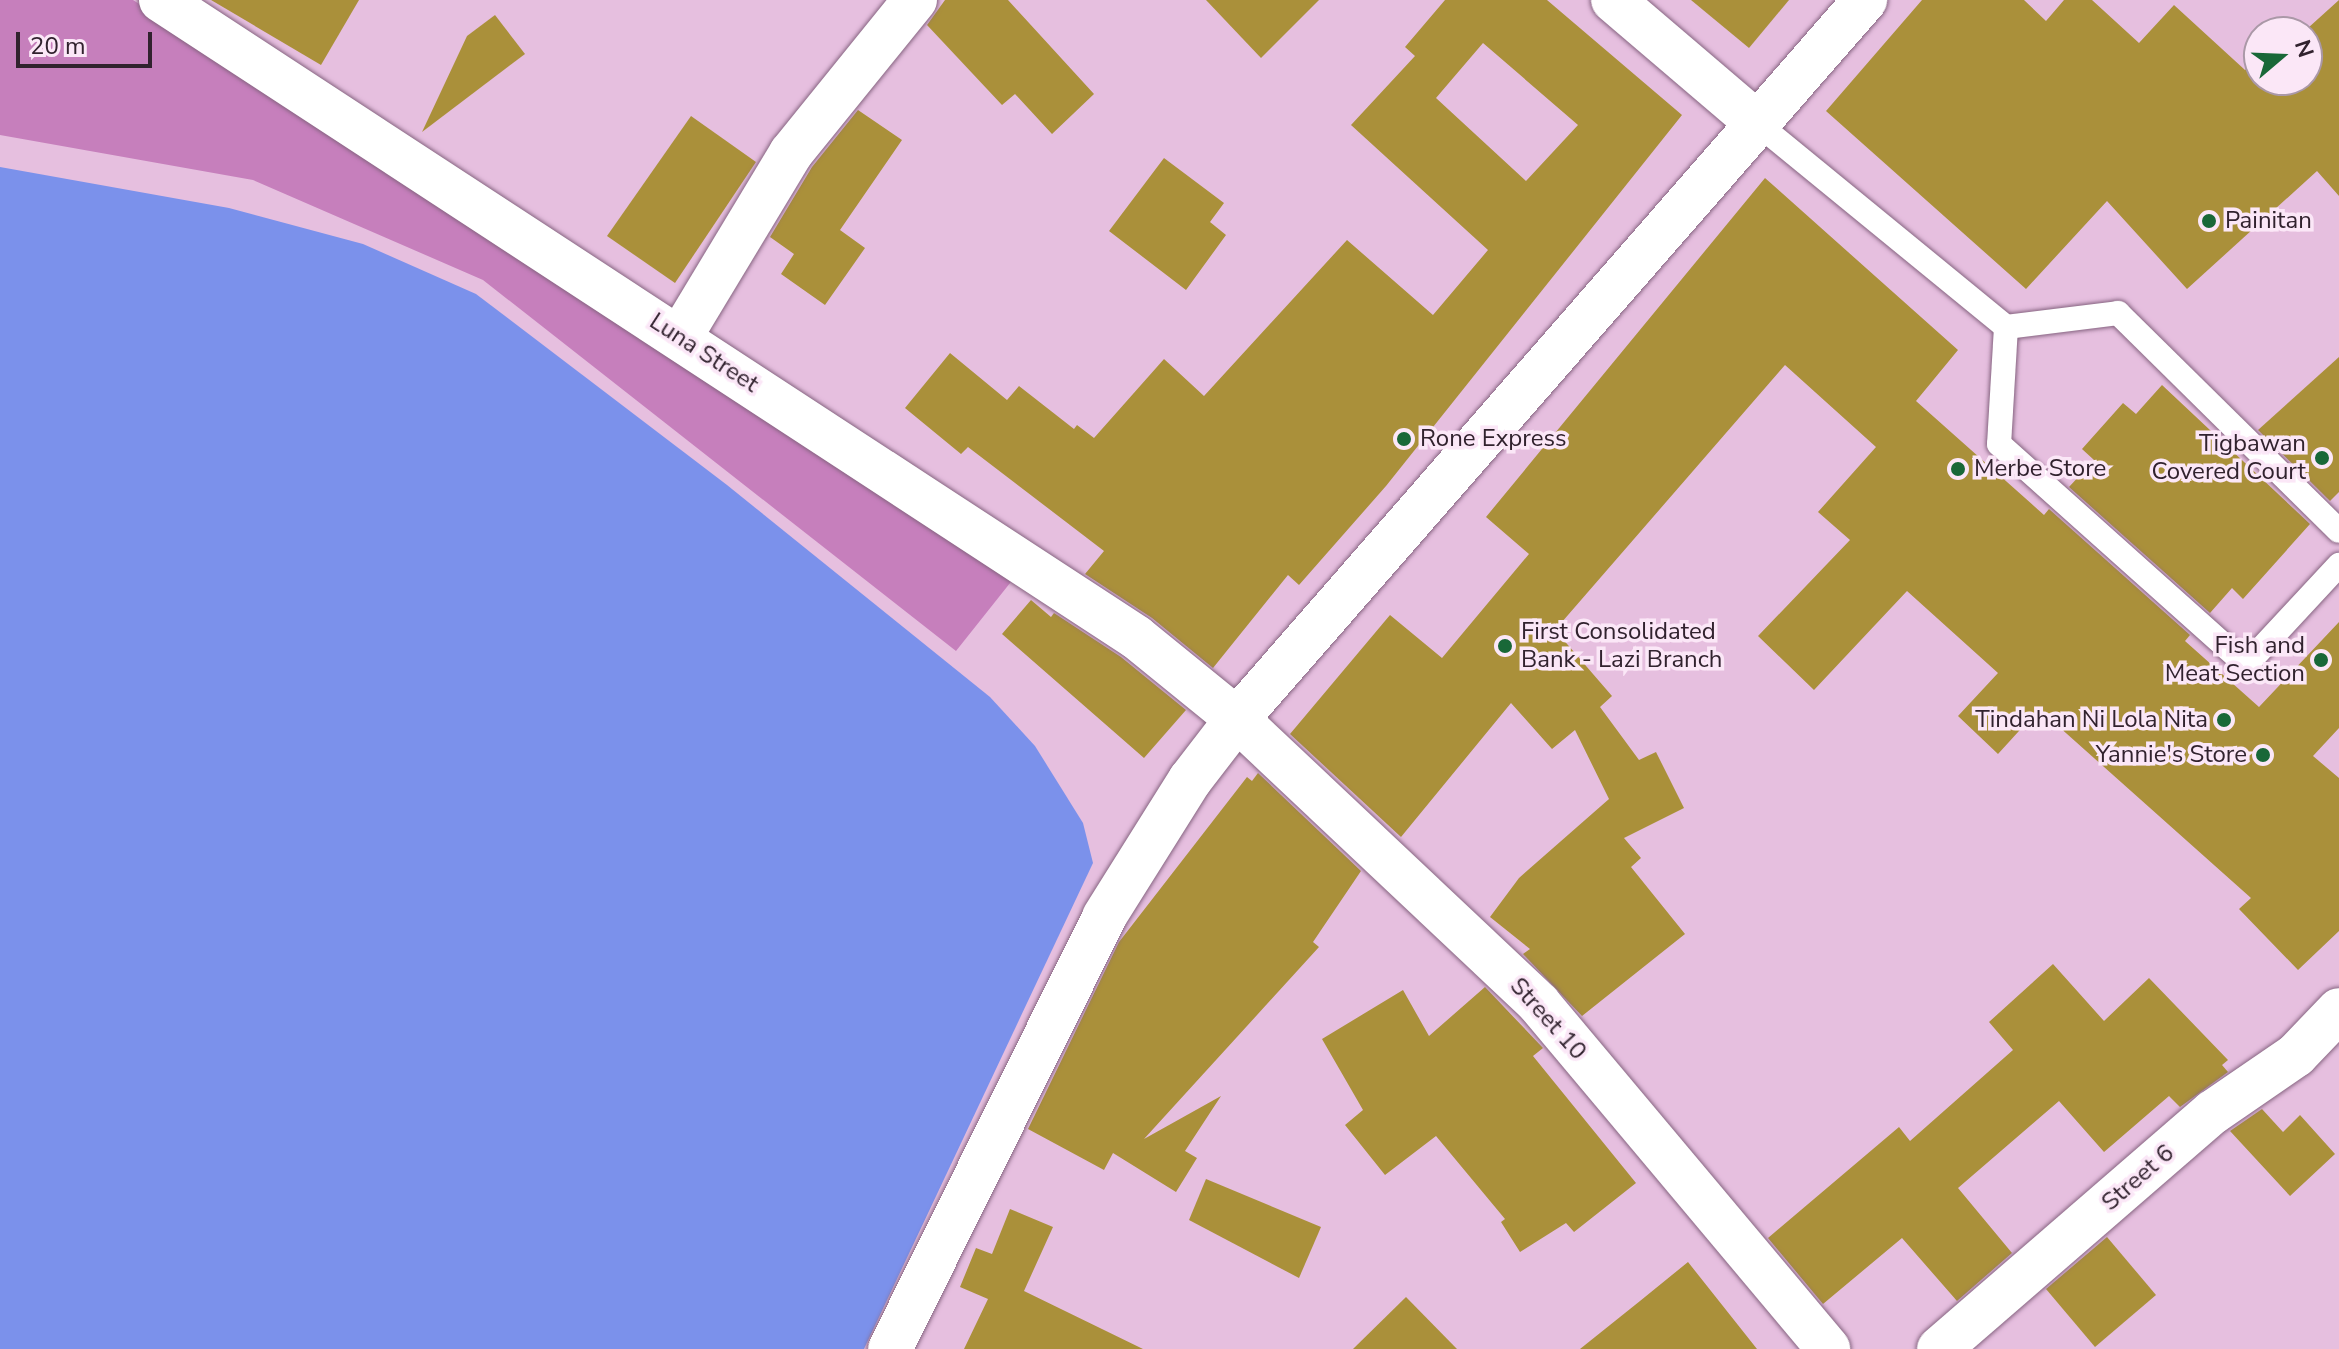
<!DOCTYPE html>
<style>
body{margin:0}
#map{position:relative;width:2339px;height:1349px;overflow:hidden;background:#e6bfdf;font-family:"Nunito Sans",sans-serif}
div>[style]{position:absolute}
.green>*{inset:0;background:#c67fbc}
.water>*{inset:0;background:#7b91eb}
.building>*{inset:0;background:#aa903a}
.roads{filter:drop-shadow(0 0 2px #866481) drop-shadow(0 0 2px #866481)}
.service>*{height:24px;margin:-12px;padding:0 12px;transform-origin:12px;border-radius:12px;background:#fff}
.minor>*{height:44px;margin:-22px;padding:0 22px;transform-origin:22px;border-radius:22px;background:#fff}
.tertiary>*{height:44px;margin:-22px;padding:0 22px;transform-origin:22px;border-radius:22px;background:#fff}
.dots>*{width:22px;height:22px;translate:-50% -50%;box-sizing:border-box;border:4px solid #fbe7f7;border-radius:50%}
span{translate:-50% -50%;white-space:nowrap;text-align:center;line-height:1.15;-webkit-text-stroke:7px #fbe7f7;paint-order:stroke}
.poi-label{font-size:24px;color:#31222e}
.left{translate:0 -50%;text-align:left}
.right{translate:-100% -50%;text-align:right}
.street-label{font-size:24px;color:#31222e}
.north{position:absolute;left:2243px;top:16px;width:80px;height:80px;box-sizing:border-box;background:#fbe7f7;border:2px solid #aa98a7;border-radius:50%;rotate:71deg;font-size:22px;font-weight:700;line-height:32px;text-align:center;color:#31222e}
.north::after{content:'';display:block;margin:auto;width:28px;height:36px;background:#196838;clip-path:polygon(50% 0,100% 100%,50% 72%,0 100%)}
.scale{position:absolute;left:16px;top:32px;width:136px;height:36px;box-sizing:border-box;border:4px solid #31222e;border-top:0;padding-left:10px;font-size:24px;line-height:28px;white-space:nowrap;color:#31222e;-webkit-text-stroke:6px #fbe7f7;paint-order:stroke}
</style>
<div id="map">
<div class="green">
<i style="clip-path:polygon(0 0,133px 0,1018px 573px,956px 651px,483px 280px,253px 180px,0 135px)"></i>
</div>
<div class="water">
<i style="clip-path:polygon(0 167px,229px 208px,363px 244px,476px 294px,727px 485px,990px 697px,1035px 746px,1083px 823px,1093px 863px,864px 1349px,0 1349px)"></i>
</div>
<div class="building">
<i style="clip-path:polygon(211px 0,359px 0,321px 65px)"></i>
<i style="clip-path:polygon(945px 0,1008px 0,1094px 94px,1052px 134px,1015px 94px,1002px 105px,927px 25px)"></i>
<i style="clip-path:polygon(1206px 0,1319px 0,1261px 58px)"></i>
<i style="clip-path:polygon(evenodd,1445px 0,1547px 0,1682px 115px,1386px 486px,1299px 585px,1288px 575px,1213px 668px,1152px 618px,1085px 574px,1104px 551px,968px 447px,961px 454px,905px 408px,950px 353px,1007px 400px,1019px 386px,1074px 429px,1077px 425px,1094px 438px,1164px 359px,1204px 396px,1347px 240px,1433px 315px,1488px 250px,1351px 125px,1415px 56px,1405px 47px,1445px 0,1483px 43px,1578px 125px,1526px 181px,1436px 98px,1483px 43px)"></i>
<i style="clip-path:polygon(1691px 0,1789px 0,1749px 48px)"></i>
<i style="clip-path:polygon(1922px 0,2024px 0,2046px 21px,2064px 0,2092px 0,2139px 43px,2174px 5px,2245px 70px,2259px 57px,2259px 80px,2307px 80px,2307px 32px,2286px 32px,2300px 20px,2308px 28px,2339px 0,2339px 196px,2317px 171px,2187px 289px,2107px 201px,2026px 289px,1826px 111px)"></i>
<i style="clip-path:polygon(495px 15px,525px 54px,422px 132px,467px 36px)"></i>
<i style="clip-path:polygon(858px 110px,902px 140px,840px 230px,865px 248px,825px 305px,781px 274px,794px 254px,770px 237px,812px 167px)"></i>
<i style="clip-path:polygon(691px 116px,756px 162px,675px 283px,607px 236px)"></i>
<i style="clip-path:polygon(1164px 158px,1224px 203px,1210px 222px,1226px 235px,1186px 290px,1109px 231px)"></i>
<i style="clip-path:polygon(1765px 178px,1958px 350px,1916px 401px,2044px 515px,2049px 509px,2190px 635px,2185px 641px,2259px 707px,2339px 622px,2339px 728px,2313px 756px,2339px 778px,2339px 931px,2298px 970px,2239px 909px,2251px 898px,2039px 709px,1998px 754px,1958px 716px,1998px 673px,1907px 591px,1814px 690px,1758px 636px,1850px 540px,1818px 512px,1876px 447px,1785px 365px,1555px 630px,1612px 696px,1600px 707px,1639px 760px,1656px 752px,1684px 808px,1624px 838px,1641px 858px,1631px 867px,1685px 934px,1582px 1016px,1523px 954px,1530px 949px,1490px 917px,1519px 878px,1609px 799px,1575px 730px,1552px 749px,1511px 703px,1401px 837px,1290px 734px,1390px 615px,1442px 658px,1529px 554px,1486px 517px)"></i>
<i style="clip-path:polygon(2339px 357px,2339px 492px,2330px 501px,2258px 430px)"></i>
<i style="clip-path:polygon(2162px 385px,2310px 524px,2243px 599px,2232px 588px,2210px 613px,2069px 487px,2094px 460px,2082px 449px,2123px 403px,2136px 414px)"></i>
<i style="clip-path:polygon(1031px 600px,1051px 617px,1054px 613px,1121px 657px,1186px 710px,1144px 758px,1002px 634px)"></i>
<i style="clip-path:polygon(1258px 773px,1361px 871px,1313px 942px,1319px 947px,1144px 1139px,1221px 1096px,1185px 1151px,1197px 1158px,1176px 1192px,1113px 1153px,1104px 1170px,1028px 1129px,1119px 942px,1247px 777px,1252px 781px)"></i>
<i style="clip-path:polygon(2053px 964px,2104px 1021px,2149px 978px,2228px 1060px,2222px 1065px,2228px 1072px,2180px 1107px,2169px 1096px,2104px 1152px,2059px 1101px,1958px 1188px,2012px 1253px,1957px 1301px,1902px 1238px,1823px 1304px,1768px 1238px,1899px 1127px,1910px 1141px,2013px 1050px,1989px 1022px)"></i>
<i style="clip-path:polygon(1485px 987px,1543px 1048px,1533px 1056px,1636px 1183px,1574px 1232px,1566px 1223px,1520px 1252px,1501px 1222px,1505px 1219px,1436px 1136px,1385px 1175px,1345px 1125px,1363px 1110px,1322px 1039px,1403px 990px,1429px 1036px)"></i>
<i style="clip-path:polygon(2262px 1109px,2283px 1132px,2300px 1115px,2335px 1154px,2290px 1196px,2230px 1131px)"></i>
<i style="clip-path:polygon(1206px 1179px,1321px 1227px,1299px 1278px,1189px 1220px)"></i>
<i style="clip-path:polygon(1010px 1209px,1053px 1227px,1024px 1291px,1143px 1349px,964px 1349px,988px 1299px,960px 1287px,976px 1248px,992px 1254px)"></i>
<i style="clip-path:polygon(2107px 1237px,2156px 1295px,2095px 1347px,2046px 1289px)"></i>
<i style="clip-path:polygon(1688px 1262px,1757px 1349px,1580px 1349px,1640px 1301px)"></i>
<i style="clip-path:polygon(1406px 1297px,1457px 1349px,1353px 1349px)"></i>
</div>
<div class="roads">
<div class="service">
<i style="left:1758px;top:124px;width:320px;rotate:39.3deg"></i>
<i style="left:2006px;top:327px;width:113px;rotate:-7.1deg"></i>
<i style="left:2118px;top:313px;width:310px;rotate:44.6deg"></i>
<i style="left:2006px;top:327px;width:117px;rotate:93.4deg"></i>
<i style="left:1999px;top:444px;width:331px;rotate:41.8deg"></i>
<i style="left:2246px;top:665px;width:137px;rotate:-47.1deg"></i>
</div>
<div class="minor">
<i style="left:1613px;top:0;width:191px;rotate:40.5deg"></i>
<i style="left:680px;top:337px;width:215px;rotate:-58.9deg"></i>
<i style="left:791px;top:153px;width:197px;rotate:-51deg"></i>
<i style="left:890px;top:1349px;width:482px;rotate:-63.6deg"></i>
<i style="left:1104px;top:917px;width:162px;rotate:-57.9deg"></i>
<i style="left:1190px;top:780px;width:77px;rotate:-52.4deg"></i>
</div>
<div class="tertiary">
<i style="left:161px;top:0;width:1165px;rotate:33.16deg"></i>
<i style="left:1136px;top:637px;width:130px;rotate:39.1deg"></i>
<i style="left:1237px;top:719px;width:415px;rotate:43.3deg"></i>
<i style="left:1539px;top:1004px;width:450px;rotate:50deg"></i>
<i style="left:1237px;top:719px;width:955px;rotate:-48.86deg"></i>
<i style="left:1939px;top:1349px;width:362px;rotate:-40.9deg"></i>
<i style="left:2213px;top:1112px;width:101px;rotate:-34.5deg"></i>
<i style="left:2296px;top:1055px;width:62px;rotate:-46.3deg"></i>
</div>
</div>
<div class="dots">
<i style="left:2209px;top:221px;background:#196838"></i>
<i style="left:1404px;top:439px;background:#196838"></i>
<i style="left:2322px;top:458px;background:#196838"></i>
<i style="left:1958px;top:469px;background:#196838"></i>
<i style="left:1505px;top:646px;background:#196838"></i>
<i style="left:2321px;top:660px;background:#196838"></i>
<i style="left:2224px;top:720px;background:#196838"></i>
<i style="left:2263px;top:755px;background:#196838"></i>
</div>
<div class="poi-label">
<span class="left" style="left:2225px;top:221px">Painitan</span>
<span class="left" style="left:1420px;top:439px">Rone Express</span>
<span class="right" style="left:2306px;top:458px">Tigbawan<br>Covered Court</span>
<span class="left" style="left:1974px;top:469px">Merbe Store</span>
<span class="left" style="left:1521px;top:646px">First Consolidated<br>Bank - Lazi Branch</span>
<span class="right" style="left:2305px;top:660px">Fish and<br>Meat Section</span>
<span class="right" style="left:2208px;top:720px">Tindahan Ni Lola Nita</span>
<span class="right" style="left:2247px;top:755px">Yannie's Store</span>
</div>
<div class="street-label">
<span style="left:704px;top:353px;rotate:33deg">Luna Street</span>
<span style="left:1548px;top:1019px;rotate:48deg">Street 10</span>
<span style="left:2138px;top:1178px;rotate:-41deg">Street 6</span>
</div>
<div class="north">N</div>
<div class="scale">20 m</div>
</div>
